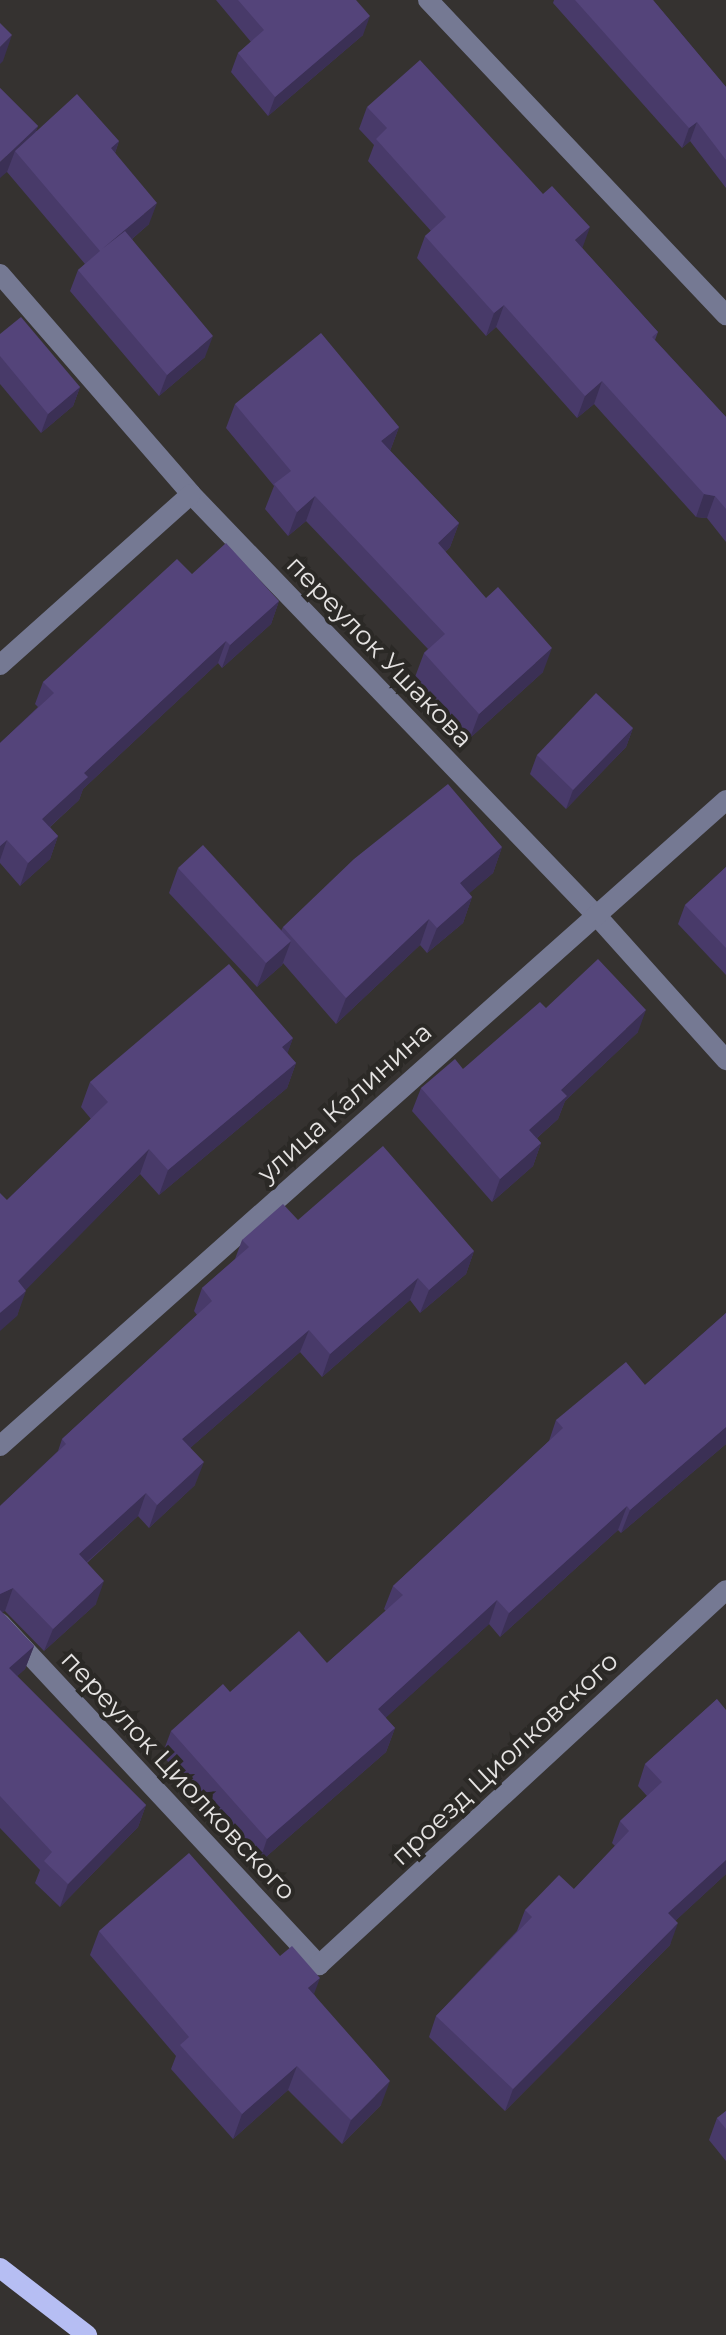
<!DOCTYPE html>
<meta charset="utf-8">
<style>
body{margin:0}
#map{position:relative;width:726px;height:2335px;overflow:hidden;background:#353230;font-family:Montserrat,sans-serif}
div>[style]{position:absolute}
.minor>*{height:20px;margin:-10px;padding:0 10px;transform-origin:10px;border-radius:10px;background:#757993}
.major>*{height:20px;margin:-10px;padding:0 10px;transform-origin:10px;border-radius:10px;background:#b6bef3}
.wall>*{inset:0;background:#483a69}
.shaded-wall>*{inset:0;background:#3b3055}
.building>*{inset:0;background:#54447a}
span{translate:-50% -50%;white-space:nowrap;text-align:center;line-height:1.15;-webkit-text-stroke:8px #2b2926;paint-order:stroke}
.street-label{font-size:26px;color:#e5e3e2}
</style>
<div id="map">
<div class="minor">
<i style="left:428px;top:0;width:434px;rotate:46.6deg"></i>
<i style="left:0;top:274px;width:291px;rotate:49deg"></i>
<i style="left:191px;top:494px;width:584px;rotate:46.11deg"></i>
<i style="left:596px;top:915px;width:195px;rotate:48.1deg"></i>
<i style="left:0;top:665px;width:256px;rotate:-41.8deg"></i>
<i style="left:0;top:1446px;width:972px;rotate:-41.66deg"></i>
<i style="left:0;top:1623px;width:468px;rotate:47deg"></i>
<i style="left:319px;top:1965px;width:553px;rotate:-42.66deg"></i>
</div>
<div class="major">
<i style="left:0;top:2268px;width:110px;rotate:37.6deg"></i>
</div>
<div class="wall">
<i style="clip-path:polygon(216px 0,356px 0,363px 35px,268px 116px,231px 72px,238px 53px,251px 42px)"></i>
<i style="clip-path:polygon(554px 0,653px 0,726px 87px,726px 188px,690px 141px,682px 148px,553px 3px)"></i>
<i style="clip-path:polygon(0 88px,38px 126px,36px 131px,119px 141px,115px 153px,149px 224px,132px 239px,205px 357px,159px 396px,70px 291px,78px 270px,85px 264px,7px 172px)"></i>
<i style="clip-path:polygon(367px 107px,582px 248px,658px 332px,655px 340px,726px 417px,726px 542px,707px 518px,696px 517px,594px 404px,577px 418px,496px 327px,486px 336px,417px 258px,425px 236px,431px 231px,368px 161px,374px 145px,359px 129px)"></i>
<i style="clip-path:polygon(0 334px,80px 387px,73px 406px,41px 433px,0 384px)"></i>
<i style="clip-path:polygon(235px 404px,399px 427px,390px 451px,459px 523px,450px 547px,445px 552px,543px 672px,470px 738px,415px 677px,424px 653px,428px 649px,306px 521px,288px 536px,265px 509px,274px 486px,226px 428px)"></i>
<i style="clip-path:polygon(192px 574px,279px 601px,271px 624px,222px 668px,218px 663px,83px 789px,79px 800px,50px 827px,58px 836px,50px 859px,20px 886px,0 863px,0 743px,38px 707px,35px 704px,43px 682px)"></i>
<i style="clip-path:polygon(633px 728px,626px 747px,566px 809px,530px 774px,537px 755px)"></i>
<i style="clip-path:polygon(502px 847px,493px 873px,469px 893px,472px 897px,463px 923px,427px 953px,420px 945px,336px 1024px,283px 963px,282px 965px,257px 987px,169px 893px,178px 868px,281px 931px,283px 927px)"></i>
<i style="clip-path:polygon(726px 867px,726px 975px,678px 924px,685px 905px)"></i>
<i style="clip-path:polygon(546px 1008px,638px 1032px,565px 1101px,558px 1119px,537px 1138px,541px 1143px,533px 1166px,492px 1202px,412px 1111px,421px 1088px,463px 1069px)"></i>
<i style="clip-path:polygon(293px 1038px,287px 1053px,296px 1063px,287px 1088px,159px 1195px,140px 1174px,25px 1290px,17px 1316px,7px 1200px,91px 1119px,81px 1107px,90px 1082px)"></i>
<i style="clip-path:polygon(298px 1220px,474px 1251px,466px 1274px,420px 1313px,410px 1300px,322px 1377px,300px 1352px,190px 1448px,195px 1485px,149px 1528px,138px 1516px,87px 1563px,96px 1604px,44px 1651px,5px 1611px,2px 1612px,34px 1646px,25px 1669px,17px 1676px,146px 1805px,138px 1827px,60px 1907px,35px 1883px,40px 1870px,0 1828px,0 1506px,58px 1451px,62px 1439px,197px 1315px,194px 1311px,202px 1288px,235px 1259px,242px 1240px)"></i>
<i style="clip-path:polygon(726px 1313px,726px 1444px,621px 1533px,618px 1530px,500px 1637px,489px 1624px,385px 1718px,395px 1728px,386px 1752px,259px 1863px,162px 1755px,171px 1731px,230px 1692px,327px 1663px,386px 1611px,384px 1609px,393px 1586px,549px 1441px,556px 1420px,645px 1385px)"></i>
<i style="clip-path:polygon(717px 1699px,726px 1874px,675px 1921px,670px 1945px,505px 2111px,429px 2037px,436px 2016px,517px 1931px,525px 1910px,574px 1889px,615px 1846px,612px 1843px,620px 1821px,647px 1796px,638px 1786px,645px 1764px)"></i>
<i style="clip-path:polygon(99px 1931px,314px 1994px,381px 2105px,342px 2144px,288px 2090px,233px 2139px,171px 2069px,176px 2056px,90px 1955px)"></i>
<i style="clip-path:polygon(726px 2111px,726px 2161px,709px 2140px,717px 2118px)"></i>
</div>
<div class="shaded-wall">
<i style="clip-path:polygon(370px 16px,363px 35px,268px 116px,275px 97px)"></i>
<i style="clip-path:polygon(12px 35px,3px 61px,0 64px,0 47px)"></i>
<i style="clip-path:polygon(697px 122px,690px 141px,682px 148px,689px 128px)"></i>
<i style="clip-path:polygon(38px 126px,28px 152px,15px 151px,7px 172px,0 178px,0 162px)"></i>
<i style="clip-path:polygon(119px 141px,112px 162px,111px 148px)"></i>
<i style="clip-path:polygon(157px 203px,149px 224px,95px 271px,102px 249px)"></i>
<i style="clip-path:polygon(590px 227px,582px 249px,575px 240px)"></i>
<i style="clip-path:polygon(504px 305px,496px 327px,486px 336px,494px 313px)"></i>
<i style="clip-path:polygon(213px 336px,205px 357px,159px 396px,167px 375px)"></i>
<i style="clip-path:polygon(602px 381px,594px 404px,577px 418px,585px 396px)"></i>
<i style="clip-path:polygon(80px 387px,73px 406px,41px 433px,48px 414px)"></i>
<i style="clip-path:polygon(399px 427px,390px 451px,381px 441px)"></i>
<i style="clip-path:polygon(704px 494px,715px 496px,707px 518px,696px 517px)"></i>
<i style="clip-path:polygon(315px 496px,306px 521px,288px 536px,297px 512px)"></i>
<i style="clip-path:polygon(459px 523px,450px 547px,429px 567px,438px 543px)"></i>
<i style="clip-path:polygon(279px 601px,271px 624px,222px 668px,230px 645px)"></i>
<i style="clip-path:polygon(226px 641px,218px 663px,83px 789px,79px 800px,34px 841px,42px 819px,84px 773px)"></i>
<i style="clip-path:polygon(552px 648px,543px 672px,470px 738px,479px 714px)"></i>
<i style="clip-path:polygon(633px 728px,626px 747px,566px 809px,573px 790px)"></i>
<i style="clip-path:polygon(58px 836px,50px 859px,20px 886px,28px 863px)"></i>
<i style="clip-path:polygon(7px 840px,0 860px,0 846px)"></i>
<i style="clip-path:polygon(502px 847px,493px 873px,451px 909px,460px 883px)"></i>
<i style="clip-path:polygon(472px 897px,463px 923px,427px 953px,437px 928px)"></i>
<i style="clip-path:polygon(429px 919px,420px 945px,336px 1024px,346px 998px)"></i>
<i style="clip-path:polygon(291px 941px,282px 965px,257px 987px,266px 963px)"></i>
<i style="clip-path:polygon(646px 1010px,638px 1032px,565px 1101px,558px 1119px,520px 1153px,529px 1130px,561px 1090px)"></i>
<i style="clip-path:polygon(293px 1038px,284px 1063px,282px 1047px)"></i>
<i style="clip-path:polygon(296px 1063px,287px 1088px,159px 1195px,168px 1170px)"></i>
<i style="clip-path:polygon(541px 1143px,533px 1166px,492px 1202px,500px 1179px)"></i>
<i style="clip-path:polygon(149px 1149px,140px 1174px,14px 1302px,26px 1291px,17px 1316px,0 1331px,0 1313px,18px 1281px)"></i>
<i style="clip-path:polygon(474px 1251px,466px 1274px,420px 1313px,429px 1290px)"></i>
<i style="clip-path:polygon(418px 1278px,410px 1300px,322px 1377px,330px 1354px)"></i>
<i style="clip-path:polygon(309px 1330px,300px 1352px,174px 1462px,182px 1439px)"></i>
<i style="clip-path:polygon(726px 1427px,726px 1444px,621px 1533px,630px 1510px)"></i>
<i style="clip-path:polygon(204px 1462px,195px 1485px,149px 1528px,157px 1505px)"></i>
<i style="clip-path:polygon(146px 1493px,138px 1516px,70px 1577px,79px 1554px)"></i>
<i style="clip-path:polygon(627px 1506px,618px 1530px,500px 1637px,509px 1613px)"></i>
<i style="clip-path:polygon(104px 1581px,96px 1604px,44px 1651px,53px 1629px)"></i>
<i style="clip-path:polygon(13px 1588px,5px 1611px,0 1613px,0 1594px)"></i>
<i style="clip-path:polygon(497px 1600px,489px 1624px,369px 1733px,378px 1709px)"></i>
<i style="clip-path:polygon(34px 1646px,25px 1669px,1px 1691px,9px 1668px)"></i>
<i style="clip-path:polygon(395px 1728px,386px 1752px,259px 1863px,267px 1839px)"></i>
<i style="clip-path:polygon(146px 1805px,138px 1827px,60px 1907px,68px 1884px)"></i>
<i style="clip-path:polygon(726px 1860px,726px 1874px,660px 1935px,668px 1913px)"></i>
<i style="clip-path:polygon(678px 1923px,670px 1945px,505px 2111px,513px 2089px)"></i>
<i style="clip-path:polygon(320px 1978px,311px 2002px,308px 1988px)"></i>
<i style="clip-path:polygon(297px 2066px,288px 2090px,233px 2139px,242px 2114px)"></i>
<i style="clip-path:polygon(390px 2081px,381px 2105px,342px 2144px,351px 2120px)"></i>
</div>
<div class="building">
<i style="clip-path:polygon(238px 0,356px 0,370px 16px,275px 97px,238px 53px,264px 30px)"></i>
<i style="clip-path:polygon(575px 0,653px 0,726px 87px,726px 160px,697px 122px,689px 128px)"></i>
<i style="clip-path:polygon(0 23px,12px 35px,0 47px)"></i>
<i style="clip-path:polygon(420px 60px,543px 194px,552px 186px,590px 227px,575px 240px,658px 332px,652px 337px,726px 417px,726px 509px,715px 496px,704px 494px,602px 381px,585px 396px,504px 305px,494px 313px,425px 236px,446px 217px,376px 139px,387px 128px,367px 107px)"></i>
<i style="clip-path:polygon(0 88px,38px 126px,0 162px)"></i>
<i style="clip-path:polygon(77px 94px,119px 141px,111px 148px,157px 203px,102px 249px,125px 231px,213px 336px,167px 375px,78px 270px,100px 251px,15px 151px)"></i>
<i style="clip-path:polygon(21px 317px,80px 387px,48px 414px,0 356px,0 334px)"></i>
<i style="clip-path:polygon(321px 333px,399px 427px,381px 441px,459px 523px,438px 543px,486px 598px,498px 587px,552px 648px,479px 714px,424px 653px,445px 634px,315px 496px,297px 512px,274px 484px,291px 471px,235px 404px)"></i>
<i style="clip-path:polygon(226px 543px,279px 601px,230px 645px,226px 641px,84px 773px,88px 777px,42px 819px,58px 836px,28px 863px,7px 840px,0 846px,0 743px,54px 693px,43px 682px,177px 559px,192px 574px)"></i>
<i style="clip-path:polygon(596px 693px,633px 728px,573px 790px,537px 755px)"></i>
<i style="clip-path:polygon(448px 784px,502px 847px,460px 883px,472px 897px,437px 928px,429px 919px,346px 998px,283px 927px,354px 859px)"></i>
<i style="clip-path:polygon(203px 845px,291px 941px,266px 963px,178px 868px)"></i>
<i style="clip-path:polygon(726px 867px,726px 948px,685px 905px)"></i>
<i style="clip-path:polygon(598px 959px,646px 1010px,561px 1090px,567px 1096px,529px 1130px,541px 1143px,500px 1179px,421px 1088px,455px 1059px,463px 1069px,540px 1002px,546px 1008px)"></i>
<i style="clip-path:polygon(229px 964px,293px 1038px,282px 1047px,296px 1063px,168px 1170px,149px 1149px,18px 1281px,26px 1291px,0 1313px,0 1193px,7px 1200px,108px 1102px,90px 1082px)"></i>
<i style="clip-path:polygon(383px 1146px,474px 1251px,429px 1290px,418px 1278px,330px 1354px,309px 1330px,182px 1439px,204px 1462px,157px 1505px,146px 1493px,79px 1554px,104px 1581px,53px 1629px,13px 1588px,0 1594px,0 1506px,66px 1444px,62px 1439px,212px 1301px,202px 1288px,249px 1247px,242px 1240px,283px 1204px,298px 1220px)"></i>
<i style="clip-path:polygon(726px 1313px,726px 1427px,630px 1510px,627px 1506px,509px 1613px,497px 1600px,378px 1709px,395px 1728px,267px 1839px,171px 1731px,223px 1684px,230px 1692px,299px 1631px,327px 1663px,403px 1595px,393px 1586px,563px 1428px,556px 1420px,626px 1362px,645px 1385px)"></i>
<i style="clip-path:polygon(0 1610px,34px 1646px,9px 1668px,146px 1805px,68px 1884px,44px 1861px,52px 1852px,0 1796px)"></i>
<i style="clip-path:polygon(717px 1699px,726px 1710px,726px 1860px,668px 1913px,678px 1923px,513px 2089px,436px 2016px,532px 1917px,525px 1910px,559px 1875px,574px 1889px,629px 1831px,620px 1821px,662px 1782px,645px 1764px)"></i>
<i style="clip-path:polygon(189px 1853px,280px 1956px,292px 1946px,320px 1978px,308px 1988px,390px 2081px,351px 2120px,297px 2066px,242px 2114px,180px 2045px,189px 2037px,99px 1931px)"></i>
<i style="clip-path:polygon(726px 2111px,726px 2129px,717px 2118px)"></i>
</div>
<div class="street-label">
<span style="left:379px;top:652px;rotate:46deg">переулок Ушакова</span>
<span style="left:345px;top:1103px;rotate:-42deg">улица Калинина</span>
<span style="left:505px;top:1759px;rotate:-43deg">проезд Циолковского</span>
<span style="left:178px;top:1776px;rotate:47deg">переулок Циолковского</span>
</div>
</div>
